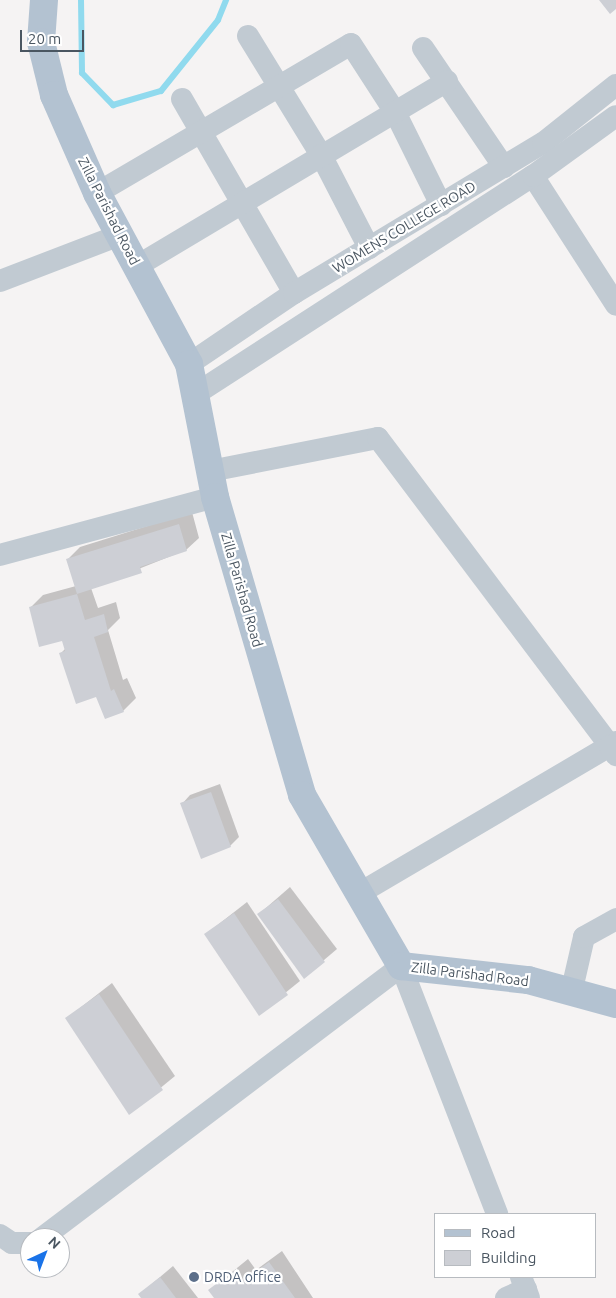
<!DOCTYPE html>
<style>
body{margin:0}
#map{position:relative;width:616px;height:1298px;overflow:hidden;background:#f5f3f3;font-family:Ubuntu,sans-serif}
div>[style]{position:absolute}
.shadow>*{inset:0;background:#0003}
.stream>*{height:6px;margin:-3px;padding:0 3px;transform-origin:3px;border-radius:3px;background:#90daee}
.building>*{inset:0;background:#cdcfd5}
.minor>*{height:22px;margin:-11px;padding:0 11px;transform-origin:11px;border-radius:11px;background:#c1cad2}
.major>*{height:28px;margin:-14px;padding:0 14px;transform-origin:14px;border-radius:14px;background:#b3c2d1}
.dots>*{width:14px;height:14px;translate:-50% -50%;box-sizing:border-box;border:2px solid #fff;border-radius:50%}
span{translate:-50% -50%;white-space:nowrap;text-align:center;line-height:1.15;-webkit-text-stroke:4.5px #fff;paint-order:stroke}
.street-label{font-size:14px;color:#4a5661}
.service-label{font-size:14px;color:#4e5e75}
.left{translate:0 -50%;text-align:left}
.legend{position:absolute;left:434px;top:1213px;width:162px;height:65px;box-sizing:border-box;background:#fff;border:1px solid #b7bbc0;margin:0;padding:6px 9px;list-style:none;font-size:15px;color:#4a5661}
.legend li{display:flex;align-items:center;gap:10px;height:25px}
.legend b{width:25px;border:1px solid #b7bbc0}
.north{position:absolute;left:20px;top:1228px;width:50px;height:50px;box-sizing:border-box;background:#fff;border:1px solid #b7bbc0;border-radius:50%;rotate:43deg;font-size:14px;font-weight:700;line-height:20px;text-align:center;color:#4a5661}
.north::after{content:'';display:block;margin:auto;width:18px;height:22px;background:#1a73e8;clip-path:polygon(50% 0,100% 100%,50% 72%,0 100%)}
.scale{position:absolute;left:20px;top:30px;width:64px;height:22px;box-sizing:border-box;border:2px solid #4a5661;border-top:0;padding-left:6px;font-size:15px;line-height:18px;white-space:nowrap;color:#4a5661;-webkit-text-stroke:4px #fff;paint-order:stroke}
</style>
<div id="map">
<div class="shadow">
<i style="clip-path:polygon(192px 512px,199px 538px,186px 550px,91px 588px,98px 608px,116px 602px,120px 618px,108px 630px,123px 680px,127px 678px,136px 698px,123px 711px,61px 653px,66px 648px,63px 639px,31px 607px,43px 595px,76px 586px,67px 560px,80px 547px)"></i>
<i style="clip-path:polygon(220px 784px,239px 837px,230px 846px,182px 804px,190px 795px)"></i>
<i style="clip-path:polygon(290px 887px,337px 949px,304px 977px,259px 914px)"></i>
<i style="clip-path:polygon(247px 902px,300px 981px,259px 1014px,206px 934px)"></i>
<i style="clip-path:polygon(112px 983px,175px 1076px,130px 1113px,67px 1018px)"></i>
<i style="clip-path:polygon(282px 1251px,313px 1298px,215px 1298px,210px 1290px,248px 1259px,256px 1270px)"></i>
<i style="clip-path:polygon(173px 1266px,198px 1298px,143px 1298px,140px 1294px)"></i>
</div>
<div class="stream">
<i style="left:81px;top:0;width:73px;rotate:89.2deg"></i>
<i style="left:82px;top:73px;width:45px;rotate:45.9deg"></i>
<i style="left:113px;top:105px;width:50px;rotate:-16.3deg"></i>
<i style="left:161px;top:91px;width:91px;rotate:-51.2deg"></i>
<i style="left:218px;top:20px;width:22px;rotate:-68deg"></i>
</div>
<div class="building">
<i style="clip-path:polygon(599px 0,616px 0,616px 9px,610px 14px)"></i>
<i style="clip-path:polygon(179px 524px,187px 551px,140px 567px,142px 573px,77px 594px,66px 559px)"></i>
<i style="clip-path:polygon(77px 594px,85px 620px,104px 614px,108px 632px,94px 637px,111px 691px,114px 689px,124px 712px,105px 719px,96px 697px,76px 704px,59px 653px,65px 651px,62px 641px,39px 647px,29px 607px)"></i>
<i style="clip-path:polygon(211px 792px,231px 847px,201px 859px,180px 803px)"></i>
<i style="clip-path:polygon(278px 899px,325px 962px,304px 979px,257px 914px)"></i>
<i style="clip-path:polygon(234px 913px,288px 995px,259px 1016px,204px 934px)"></i>
<i style="clip-path:polygon(99px 994px,163px 1090px,129px 1115px,65px 1018px)"></i>
<i style="clip-path:polygon(269px 1262px,295px 1298px,214px 1298px,208px 1290px,235px 1270px,243px 1281px)"></i>
<i style="clip-path:polygon(160px 1277px,176px 1298px,141px 1298px,138px 1294px)"></i>
</div>
<div class="minor">
<i style="left:248px;top:36px;width:140px;rotate:58.5deg"></i>
<i style="left:321px;top:155px;width:105px;rotate:62.7deg"></i>
<i style="left:423px;top:48px;width:144px;rotate:55.8deg"></i>
<i style="left:182px;top:99px;width:224px;rotate:60deg"></i>
<i style="left:533px;top:176px;width:153px;rotate:57.2deg"></i>
<i style="left:97px;top:193px;width:294px;rotate:-30.4deg"></i>
<i style="left:351px;top:44px;width:81px;rotate:57.1deg"></i>
<i style="left:395px;top:112px;width:104px;rotate:63.7deg"></i>
<i style="left:137px;top:266px;width:361px;rotate:-30.8deg"></i>
<i style="left:0;top:281px;width:129px;rotate:-21deg"></i>
<i style="left:189px;top:364px;width:127px;rotate:-34.1deg"></i>
<i style="left:294px;top:293px;width:291px;rotate:-31.1deg"></i>
<i style="left:543px;top:143px;width:93px;rotate:-38.5deg"></i>
<i style="left:197px;top:393px;width:400px;rotate:-32.9deg"></i>
<i style="left:533px;top:176px;width:102px;rotate:-35.9deg"></i>
<i style="left:210px;top:471px;width:171px;rotate:-11.1deg"></i>
<i style="left:378px;top:438px;width:386px;rotate:53deg"></i>
<i style="left:610px;top:746px;width:7px;rotate:-34deg"></i>
<i style="left:0;top:555px;width:223px;rotate:-15.1deg"></i>
<i style="left:360px;top:893px;width:290px;rotate:-30.5deg"></i>
<i style="left:610px;top:746px;width:11px;rotate:56deg"></i>
<i style="left:572px;top:989px;width:53px;rotate:-77deg"></i>
<i style="left:584px;top:937px;width:37px;rotate:-29deg"></i>
<i style="left:0;top:1235px;width:14px;rotate:34deg"></i>
<i style="left:12px;top:1243px;width:18px"></i>
<i style="left:42px;top:1238px;width:450px;rotate:-37.1deg"></i>
<i style="left:401px;top:966px;width:266px;rotate:68.8deg"></i>
<i style="left:521px;top:1277px;width:22px;rotate:69deg"></i>
<i style="left:506px;top:1298px;width:22px;rotate:-24deg"></i>
</div>
<div class="major">
<i style="left:44px;top:0;width:42px;rotate:94.1deg"></i>
<i style="left:41px;top:42px;width:55px;rotate:76.2deg"></i>
<i style="left:54px;top:95px;width:107px;rotate:66.3deg"></i>
<i style="left:97px;top:193px;width:194px;rotate:61.7deg"></i>
<i style="left:189px;top:364px;width:136px;rotate:78.9deg"></i>
<i style="left:215px;top:497px;width:310px;rotate:73.7deg"></i>
<i style="left:302px;top:795px;width:198px;rotate:59.9deg"></i>
<i style="left:401px;top:966px;width:128px;rotate:6.3deg"></i>
<i style="left:528px;top:980px;width:91px;rotate:15.3deg"></i>
</div>
<div class="dots">
<i style="left:194px;top:1277px;background:#5c6f8a"></i>
</div>
<div class="street-label">
<span style="left:109px;top:211px;rotate:63deg">Zilla Parishad Road</span>
<span style="left:404px;top:227px;rotate:-31deg">WOMENS COLLEGE ROAD</span>
<span style="left:242px;top:590px;rotate:74deg">Zilla Parishad Road</span>
<span style="left:470px;top:974px;rotate:7deg">Zilla Parishad Road</span>
</div>
<div class="service-label">
<span class="left" style="left:204px;top:1277px">DRDA office</span>
</div>
<ul class="legend">
<li><b style="height:6px;background:#b3c2d1"></b>Road</li>
<li><b style="height:14px;background:#cdcfd5"></b>Building</li>
</ul>
<div class="north">N</div>
<div class="scale">20 m</div>
</div>
